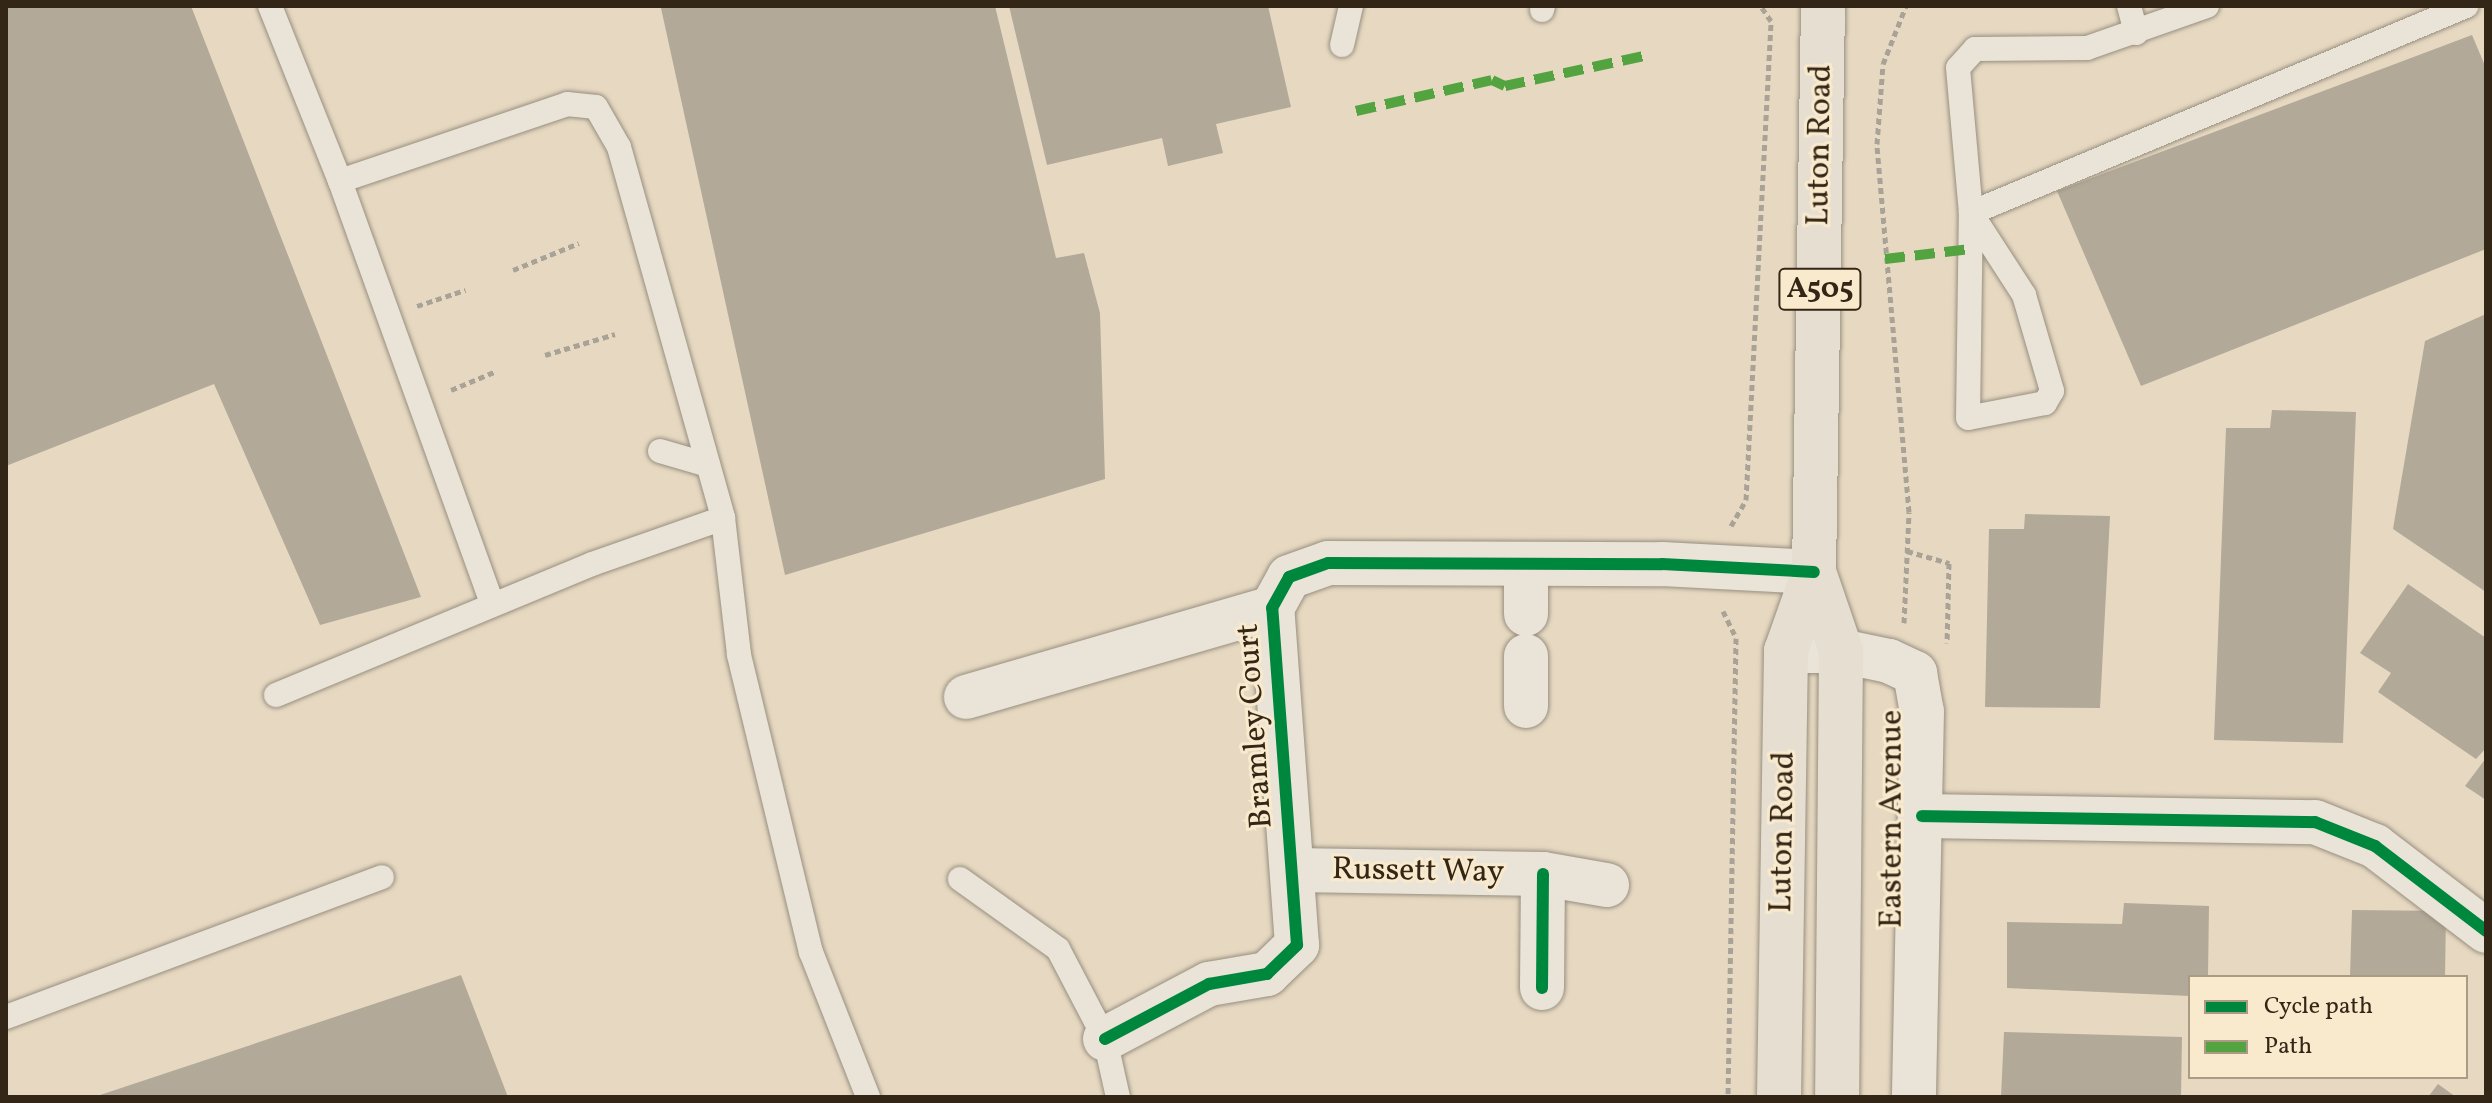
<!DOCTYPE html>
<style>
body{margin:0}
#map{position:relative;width:2492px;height:1103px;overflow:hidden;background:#e7d9c1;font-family:Vollkorn,serif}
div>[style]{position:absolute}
.building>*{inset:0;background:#b3a998}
.path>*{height:5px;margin-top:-2.5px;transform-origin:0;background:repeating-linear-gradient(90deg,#a9a397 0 6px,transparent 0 10px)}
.roads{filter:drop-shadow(0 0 2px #988f80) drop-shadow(0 0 2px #988f80)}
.lane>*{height:24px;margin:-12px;padding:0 12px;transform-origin:12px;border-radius:12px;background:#eae3d7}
.street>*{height:44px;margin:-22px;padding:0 22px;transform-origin:22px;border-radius:22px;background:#eae3d7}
.primary>*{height:44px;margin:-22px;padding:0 22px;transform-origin:22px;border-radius:22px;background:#e6dfd1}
.quiet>*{height:10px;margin-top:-5px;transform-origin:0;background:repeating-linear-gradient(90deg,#53a340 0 20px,transparent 0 30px)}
.cycleway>*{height:12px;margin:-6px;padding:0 6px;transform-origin:6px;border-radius:6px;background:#00873e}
span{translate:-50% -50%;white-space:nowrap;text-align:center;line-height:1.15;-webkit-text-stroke:6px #f9eacd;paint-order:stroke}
.shield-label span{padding:2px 6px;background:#f9eacd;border:2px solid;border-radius:6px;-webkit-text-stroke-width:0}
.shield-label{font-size:30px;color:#342616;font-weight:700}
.street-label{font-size:32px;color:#342616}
.frame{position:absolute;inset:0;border:8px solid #342616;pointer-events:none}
.legend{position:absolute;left:2188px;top:975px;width:280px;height:104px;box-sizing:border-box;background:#f9eacd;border:2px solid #aa9c84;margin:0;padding:10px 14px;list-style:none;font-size:24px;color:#342616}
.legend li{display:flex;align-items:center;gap:16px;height:40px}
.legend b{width:40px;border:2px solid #aa9c84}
</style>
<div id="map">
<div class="building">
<i style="clip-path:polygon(6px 6px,191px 6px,421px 597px,320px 625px,214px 384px,6px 466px)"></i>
<i style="clip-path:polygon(670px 6px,995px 6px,1056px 258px,1084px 253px,1100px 313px,1105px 479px,785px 575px,661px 8px)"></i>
<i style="clip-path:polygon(1009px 6px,1268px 6px,1291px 107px,1216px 124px,1223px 153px,1168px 166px,1162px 138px,1047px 165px)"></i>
<i style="clip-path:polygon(2472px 35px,2486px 68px,2486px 249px,2141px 386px,2057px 191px)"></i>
<i style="clip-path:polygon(2486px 314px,2486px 592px,2393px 529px,2425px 341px)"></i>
<i style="clip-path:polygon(2272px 410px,2356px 412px,2343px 743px,2214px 740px,2226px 428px,2270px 428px)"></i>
<i style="clip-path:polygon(2025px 514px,2110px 516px,2100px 708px,1985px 707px,1989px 529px,2024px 529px)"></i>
<i style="clip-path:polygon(2408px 584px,2486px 638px,2486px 748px,2476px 759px,2378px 692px,2391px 673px,2360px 653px)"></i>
<i style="clip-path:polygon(2486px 758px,2486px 800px,2465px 786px)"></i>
<i style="clip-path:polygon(2124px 903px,2209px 906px,2208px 977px,2190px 977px,2190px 996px,2007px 988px,2007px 922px,2122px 924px)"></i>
<i style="clip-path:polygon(2352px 910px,2446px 911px,2445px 977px,2350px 977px)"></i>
<i style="clip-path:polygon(461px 975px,508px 1097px,97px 1097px,97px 1096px)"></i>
<i style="clip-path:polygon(2004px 1032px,2182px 1037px,2181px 1097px,2001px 1097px)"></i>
<i style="clip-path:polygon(2438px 1084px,2456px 1097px,2428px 1097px)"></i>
</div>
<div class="path">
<i style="left:513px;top:270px;width:71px;rotate:-22.2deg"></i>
<i style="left:417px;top:306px;width:51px;rotate:-18.4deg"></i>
<i style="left:545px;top:355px;width:73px;rotate:-16.7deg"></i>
<i style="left:451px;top:390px;width:47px;rotate:-22.7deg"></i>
<i style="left:1731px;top:526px;width:30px;rotate:-60deg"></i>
<i style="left:1746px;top:500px;width:480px;rotate:-87deg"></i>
<i style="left:1771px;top:21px;width:18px;rotate:-124deg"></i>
<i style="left:1907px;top:551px;width:44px;rotate:15.9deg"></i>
<i style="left:1949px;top:563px;width:80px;rotate:91.4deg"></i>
<i style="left:1723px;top:611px;width:30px;rotate:64deg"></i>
<i style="left:1736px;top:638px;width:459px;rotate:91deg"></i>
<i style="left:1904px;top:623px;width:111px;rotate:-87.4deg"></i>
<i style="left:1909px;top:512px;width:369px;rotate:-95deg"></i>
<i style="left:1877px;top:144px;width:80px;rotate:-85.7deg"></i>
<i style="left:1883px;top:64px;width:62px;rotate:-68.4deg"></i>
</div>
<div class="roads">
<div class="lane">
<i style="left:270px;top:6px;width:188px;rotate:68.2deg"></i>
<i style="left:340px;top:181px;width:449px;rotate:70.2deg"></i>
<i style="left:2129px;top:6px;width:28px;rotate:75deg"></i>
<i style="left:2207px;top:6px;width:127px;rotate:160.7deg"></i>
<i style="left:2087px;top:48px;width:112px;rotate:179.5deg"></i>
<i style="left:1975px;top:49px;width:25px;rotate:132deg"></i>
<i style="left:1958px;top:68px;width:146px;rotate:84.9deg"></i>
<i style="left:1971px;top:213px;width:98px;rotate:57.1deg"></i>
<i style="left:2024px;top:295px;width:100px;rotate:73.7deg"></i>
<i style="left:2052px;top:391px;width:14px;rotate:120deg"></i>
<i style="left:2045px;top:403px;width:78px;rotate:169deg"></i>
<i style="left:1968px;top:418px;width:205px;rotate:-89.2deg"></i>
<i style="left:1971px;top:213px;width:537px;rotate:-22.69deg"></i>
<i style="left:1542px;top:10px;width:4px;rotate:-76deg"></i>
<i style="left:1342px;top:45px;width:40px;rotate:-77deg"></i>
<i style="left:340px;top:181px;width:240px;rotate:-18.7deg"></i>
<i style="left:567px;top:104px;width:29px;rotate:6deg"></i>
<i style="left:596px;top:107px;width:46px;rotate:60.1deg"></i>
<i style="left:619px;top:147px;width:385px;rotate:74.3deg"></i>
<i style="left:660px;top:451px;width:50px;rotate:16.3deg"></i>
<i style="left:276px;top:695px;width:342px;rotate:-22.5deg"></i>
<i style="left:592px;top:564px;width:139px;rotate:-19.3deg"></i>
<i style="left:723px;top:518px;width:138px;rotate:83.3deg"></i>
<i style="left:739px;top:655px;width:306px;rotate:76.4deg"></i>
<i style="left:811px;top:952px;width:156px;rotate:68.5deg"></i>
<i style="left:960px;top:879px;width:120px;rotate:35.5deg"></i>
<i style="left:1058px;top:949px;width:102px;rotate:62.4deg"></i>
<i style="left:1105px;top:1039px;width:59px;rotate:77.4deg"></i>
<i style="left:6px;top:1017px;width:401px;rotate:-20.4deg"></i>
</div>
<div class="street">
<i style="left:1526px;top:614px;width:50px;rotate:-90deg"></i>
<i style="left:1786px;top:651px;width:55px"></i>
<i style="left:1841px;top:651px;width:49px;rotate:11.8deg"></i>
<i style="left:1889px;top:661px;width:29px;rotate:25deg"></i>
<i style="left:1915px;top:673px;width:39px;rotate:80deg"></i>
<i style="left:1922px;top:711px;width:386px;rotate:91.2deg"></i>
<i style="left:966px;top:697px;width:319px;rotate:-16.2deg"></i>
<i style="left:1526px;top:706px;width:50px;rotate:-90deg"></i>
<i style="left:1922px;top:816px;width:393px;rotate:0.9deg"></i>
<i style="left:2315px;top:822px;width:65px;rotate:21.8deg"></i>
<i style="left:2375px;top:846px;width:140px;rotate:37.4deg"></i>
<i style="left:1294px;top:870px;width:249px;rotate:0.9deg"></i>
<i style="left:1543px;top:874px;width:65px;rotate:9.8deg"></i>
<i style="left:1542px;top:988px;width:114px;rotate:-89.5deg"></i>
<i style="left:1105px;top:1039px;width:118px;rotate:-27.9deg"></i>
<i style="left:1209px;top:984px;width:59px;rotate:-9.8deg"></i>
<i style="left:1267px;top:974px;width:42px;rotate:-44deg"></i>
<i style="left:1297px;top:945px;width:338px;rotate:-94.2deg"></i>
<i style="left:1272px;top:608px;width:35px;rotate:-61deg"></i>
<i style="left:1289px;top:577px;width:41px;rotate:-19.7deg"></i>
<i style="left:1328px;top:563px;width:334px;rotate:0.2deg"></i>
<i style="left:1662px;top:564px;width:152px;rotate:3deg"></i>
</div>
<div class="primary">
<i style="left:1814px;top:572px;width:83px;rotate:71.1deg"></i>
<i style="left:1841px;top:651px;width:446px;rotate:90.5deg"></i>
<i style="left:1779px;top:1097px;width:446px;rotate:-89.1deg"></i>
<i style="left:1786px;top:651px;width:84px;rotate:-70.5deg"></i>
<i style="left:1814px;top:572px;width:566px;rotate:-89.09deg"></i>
</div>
</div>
<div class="quiet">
<i style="left:1356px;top:111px;width:139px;rotate:-12.8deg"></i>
<i style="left:1492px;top:80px;width:14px;rotate:25deg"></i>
<i style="left:1505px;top:86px;width:142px;rotate:-12.2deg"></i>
<i style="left:1885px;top:259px;width:86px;rotate:-6.7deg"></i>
</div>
<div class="cycleway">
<i style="left:1922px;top:816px;width:393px;rotate:0.9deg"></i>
<i style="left:2315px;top:822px;width:65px;rotate:21.8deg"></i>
<i style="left:2375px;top:846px;width:140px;rotate:37.4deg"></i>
<i style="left:1542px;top:988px;width:114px;rotate:-89.5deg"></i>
<i style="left:1105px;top:1039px;width:118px;rotate:-27.9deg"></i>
<i style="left:1209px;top:984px;width:59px;rotate:-9.8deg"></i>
<i style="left:1267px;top:974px;width:42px;rotate:-44deg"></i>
<i style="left:1297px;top:945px;width:338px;rotate:-94.2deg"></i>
<i style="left:1272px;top:608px;width:35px;rotate:-61deg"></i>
<i style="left:1289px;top:577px;width:41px;rotate:-19.7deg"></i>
<i style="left:1328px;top:563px;width:334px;rotate:0.2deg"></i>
<i style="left:1662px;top:564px;width:152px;rotate:3deg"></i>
</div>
<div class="shield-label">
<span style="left:1820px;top:289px">A505</span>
</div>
<div class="street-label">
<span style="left:1821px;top:145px;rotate:-89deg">Luton Road</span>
<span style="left:1256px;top:726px;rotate:-94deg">Bramley Court</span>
<span style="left:1893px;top:819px;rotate:-90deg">Eastern Avenue</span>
<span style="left:1784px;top:832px;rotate:-89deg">Luton Road</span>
<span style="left:1418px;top:872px;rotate:1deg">Russett Way</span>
</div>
<div class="frame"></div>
<ul class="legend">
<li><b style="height:10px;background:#00873e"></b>Cycle path</li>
<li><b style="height:10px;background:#53a340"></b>Path</li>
</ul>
</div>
